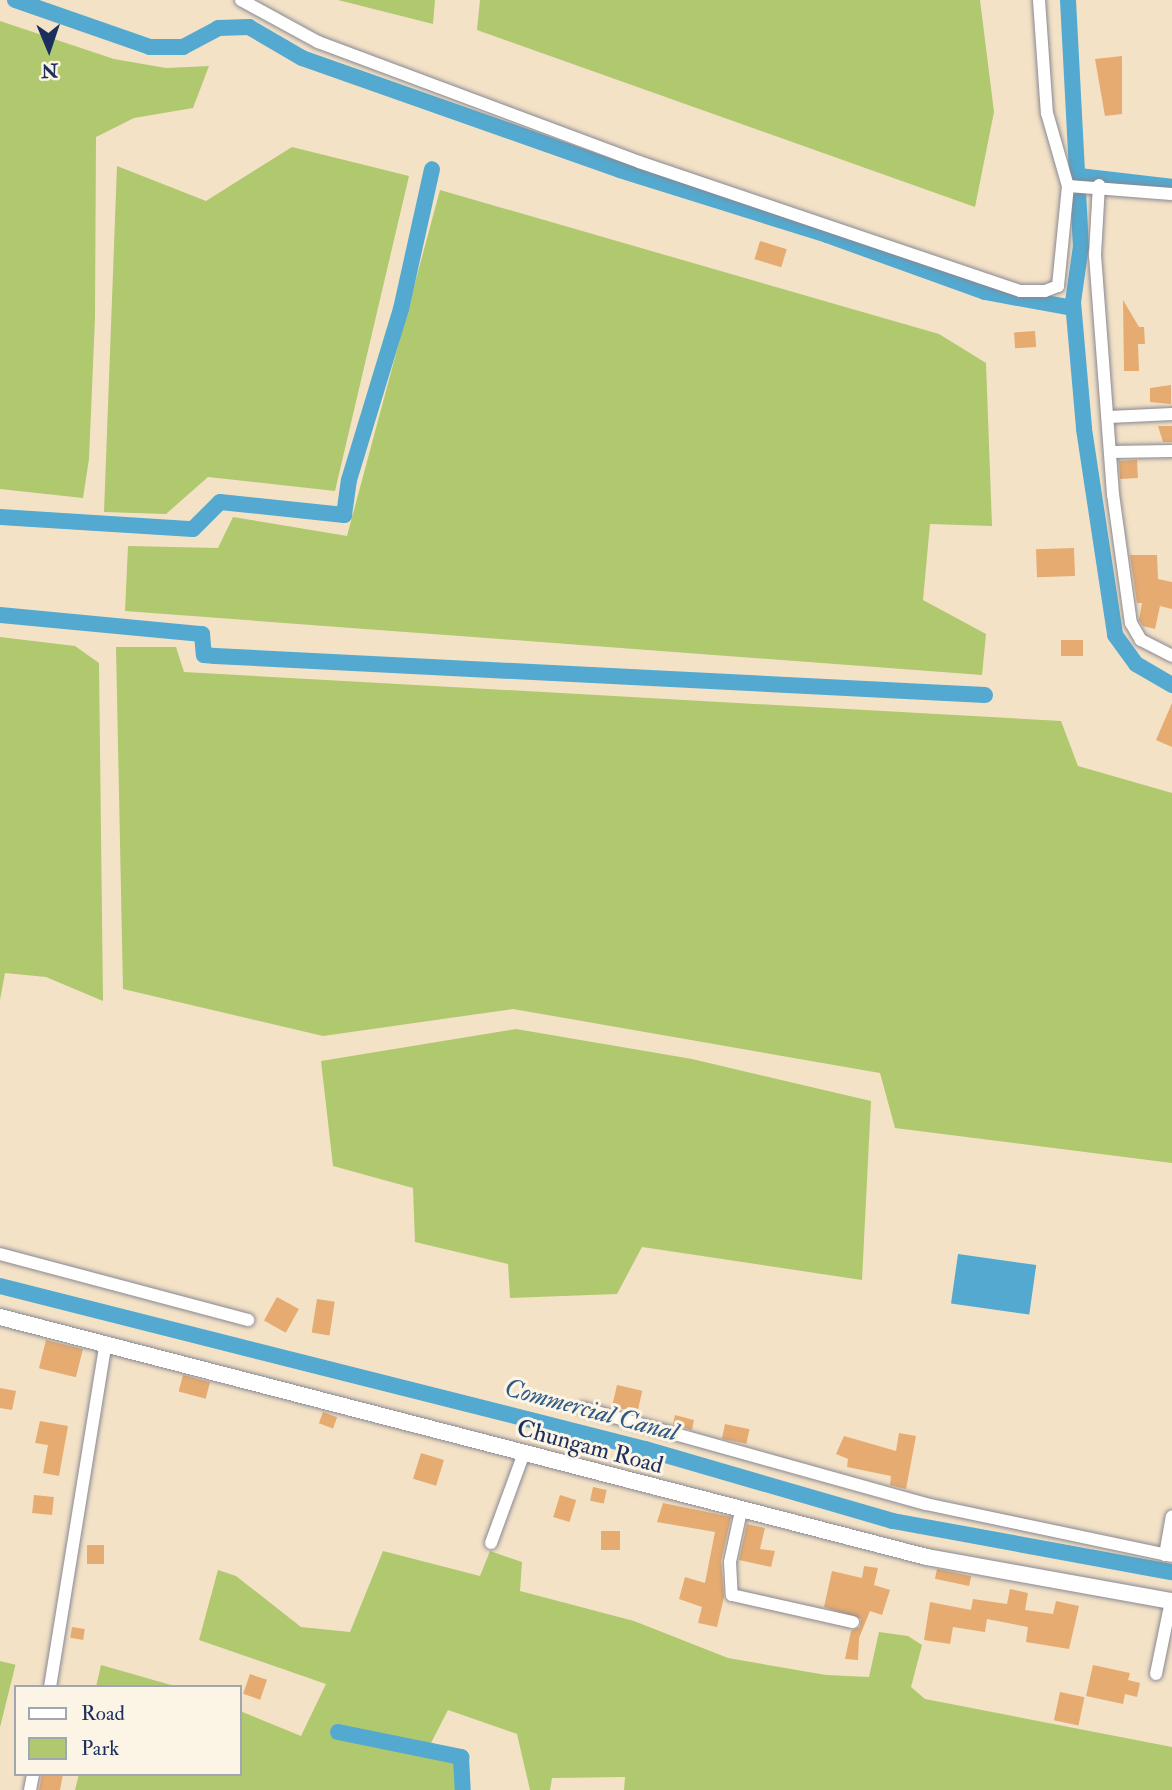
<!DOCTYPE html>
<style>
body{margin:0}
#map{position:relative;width:1172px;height:1790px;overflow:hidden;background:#f4e2c7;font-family:"IM FELL Double Pica",serif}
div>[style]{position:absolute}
.green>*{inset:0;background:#b0c86e;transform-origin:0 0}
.water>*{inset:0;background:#53a9cf;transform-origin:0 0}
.canal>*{height:16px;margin:-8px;padding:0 8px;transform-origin:8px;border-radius:8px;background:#53a9cf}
.building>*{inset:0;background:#e5ab71;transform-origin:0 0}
.roads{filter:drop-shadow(0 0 2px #888892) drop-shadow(0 0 2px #888892)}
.street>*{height:12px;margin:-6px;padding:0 6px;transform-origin:6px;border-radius:6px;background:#fff}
.secondary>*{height:16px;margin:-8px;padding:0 8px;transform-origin:8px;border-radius:8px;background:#fff}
span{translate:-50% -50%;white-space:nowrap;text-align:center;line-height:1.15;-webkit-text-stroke:6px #fcf5e5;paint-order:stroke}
.street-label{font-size:24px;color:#1b2f5e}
.water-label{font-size:26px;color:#2f5a86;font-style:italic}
.legend{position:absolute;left:14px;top:1685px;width:228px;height:91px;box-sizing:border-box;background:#fcf5e5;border:2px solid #a2a6af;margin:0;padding:9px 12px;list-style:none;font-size:21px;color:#1b2f5e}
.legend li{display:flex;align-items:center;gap:14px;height:35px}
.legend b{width:35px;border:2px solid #a2a6af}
.north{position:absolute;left:14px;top:14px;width:70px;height:70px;-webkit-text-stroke:5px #fcf5e5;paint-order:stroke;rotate:178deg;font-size:19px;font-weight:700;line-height:28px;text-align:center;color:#1b2f5e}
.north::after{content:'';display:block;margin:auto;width:24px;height:32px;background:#1b2f5e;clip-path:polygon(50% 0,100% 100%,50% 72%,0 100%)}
</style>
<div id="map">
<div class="green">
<div style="clip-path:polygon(338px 0,435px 0,433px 24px)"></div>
<div style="clip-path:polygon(480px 0,980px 0,994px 112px,975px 207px,477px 30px)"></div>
<div style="clip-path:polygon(0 21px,114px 59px,166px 68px,209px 66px,193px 108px,134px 118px,96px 137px,95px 318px,89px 459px,83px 498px,0 489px)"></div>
<div style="clip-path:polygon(292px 147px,409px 176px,335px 491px,208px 477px,166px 514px,104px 512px,117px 166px,206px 201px)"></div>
<div style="clip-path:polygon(440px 190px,939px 334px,986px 363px,992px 526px,930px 524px,923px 600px,986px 634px,982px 675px,125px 611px,128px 546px,218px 548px,233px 517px,347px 536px)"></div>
<div style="clip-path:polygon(0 637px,75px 646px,99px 663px,103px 1001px,46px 977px,5px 973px,0 1000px)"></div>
<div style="clip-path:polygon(116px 647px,176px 647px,184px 672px,1061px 721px,1078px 766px,1172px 793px,1172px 1163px,895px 1128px,880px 1073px,513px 1009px,323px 1036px,123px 989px)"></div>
<div style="clip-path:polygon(516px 1029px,692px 1059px,871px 1101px,862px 1280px,642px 1247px,617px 1294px,510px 1298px,508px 1264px,415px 1242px,413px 1188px,333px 1166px,321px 1061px)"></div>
<div style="clip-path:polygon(383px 1551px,480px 1576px,490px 1551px,522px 1562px,520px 1591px,634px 1621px,728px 1658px,826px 1675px,869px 1677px,879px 1632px,908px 1636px,922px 1645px,911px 1687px,925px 1699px,1172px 1747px,1172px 1790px,624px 1790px,625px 1777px,552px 1778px,550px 1790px,530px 1790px,517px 1734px,448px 1710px,431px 1743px,463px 1752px,459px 1790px,75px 1790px,79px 1774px,240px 1774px,240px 1711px,301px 1736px,326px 1684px,199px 1640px,218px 1570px,236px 1576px,301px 1627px,350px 1632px)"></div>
<div style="left:0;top:1661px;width:16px;height:129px;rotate:14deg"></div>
<div style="clip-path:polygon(101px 1665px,178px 1687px,96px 1687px)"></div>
</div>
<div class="water">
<div style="left:958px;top:1254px;width:79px;height:50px;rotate:8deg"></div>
</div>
<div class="canal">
<div style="left:15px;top:0;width:143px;rotate:19.2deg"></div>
<div style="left:150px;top:47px;width:33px"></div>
<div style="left:183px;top:47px;width:40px;rotate:-28deg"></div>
<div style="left:218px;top:28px;width:31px;rotate:-2deg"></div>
<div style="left:249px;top:27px;width:61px;rotate:30.3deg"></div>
<div style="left:302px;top:58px;width:337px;rotate:19.4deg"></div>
<div style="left:620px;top:170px;width:217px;rotate:17.4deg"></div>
<div style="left:827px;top:235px;width:168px;rotate:19.8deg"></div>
<div style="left:985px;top:292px;width:89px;rotate:10.3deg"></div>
<div style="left:1068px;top:0;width:246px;rotate:87deg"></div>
<div style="left:1081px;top:246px;width:57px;rotate:98.1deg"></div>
<div style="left:1073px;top:302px;width:127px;rotate:85deg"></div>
<div style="left:1084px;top:429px;width:208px;rotate:81.4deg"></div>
<div style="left:1115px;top:635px;width:36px;rotate:54deg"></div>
<div style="left:1136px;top:664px;width:42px;rotate:30.3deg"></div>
<div style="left:1079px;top:176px;width:94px;rotate:6.7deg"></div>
<div style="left:0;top:517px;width:193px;rotate:3.6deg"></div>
<div style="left:193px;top:529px;width:38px;rotate:-45deg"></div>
<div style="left:220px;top:502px;width:125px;rotate:6deg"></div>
<div style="left:344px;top:515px;width:35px;rotate:-82deg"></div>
<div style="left:349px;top:480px;width:179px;rotate:-73.1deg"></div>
<div style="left:401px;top:309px;width:143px;rotate:-77.5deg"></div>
<div style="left:0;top:615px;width:203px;rotate:5.4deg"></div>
<div style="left:202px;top:634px;width:21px;rotate:85deg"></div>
<div style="left:204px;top:655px;width:11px;rotate:5deg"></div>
<div style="left:215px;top:656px;width:771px;rotate:2.9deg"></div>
<div style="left:0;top:1286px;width:665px;rotate:14.18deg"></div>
<div style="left:645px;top:1449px;width:258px;rotate:16.2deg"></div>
<div style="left:893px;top:1521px;width:284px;rotate:10.4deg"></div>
<div style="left:338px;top:1732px;width:126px;rotate:11.5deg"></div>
<div style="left:461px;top:1757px;width:33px;rotate:87deg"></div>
</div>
<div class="building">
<div style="clip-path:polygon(1122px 56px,1122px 114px,1105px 116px,1095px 59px)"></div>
<div style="left:760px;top:241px;width:28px;height:19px;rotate:17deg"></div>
<div style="clip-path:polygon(1123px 300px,1139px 327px,1144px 327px,1145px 344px,1138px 344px,1139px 371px,1124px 371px)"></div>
<div style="left:1035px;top:331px;width:16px;height:21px;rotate:86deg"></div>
<div style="clip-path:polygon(1171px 385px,1171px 404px,1150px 402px,1150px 388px)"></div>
<div style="clip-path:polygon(1158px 426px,1172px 426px,1172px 442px,1163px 442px)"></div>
<div style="left:1137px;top:460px;width:18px;height:18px;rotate:87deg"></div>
<div style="left:1074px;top:548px;width:28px;height:38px;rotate:88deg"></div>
<div style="clip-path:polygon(1130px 555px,1157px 555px,1158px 579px,1172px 582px,1172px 609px,1160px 606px,1155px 629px,1143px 626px,1139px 620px,1142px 603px,1137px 603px)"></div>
<div style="left:1061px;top:640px;width:22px;height:16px"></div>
<div style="clip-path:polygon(1172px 703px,1172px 747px,1156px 740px)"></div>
<div style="left:277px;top:1297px;width:25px;height:27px;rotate:29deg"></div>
<div style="left:317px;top:1299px;width:18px;height:34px;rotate:9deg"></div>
<div style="left:46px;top:1340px;width:38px;height:29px;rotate:14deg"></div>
<div style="left:183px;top:1375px;width:28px;height:17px;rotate:15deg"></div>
<div style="left:617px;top:1385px;width:26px;height:22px;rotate:13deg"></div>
<div style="clip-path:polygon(0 1388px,16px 1391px,12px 1410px,0 1408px)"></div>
<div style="left:323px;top:1412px;width:15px;height:12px;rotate:20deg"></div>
<div style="clip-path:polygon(675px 1415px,694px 1420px,692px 1430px,673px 1424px)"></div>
<div style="clip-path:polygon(40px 1421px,68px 1426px,59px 1476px,43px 1473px,48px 1445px,35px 1443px)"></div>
<div style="left:725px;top:1424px;width:25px;height:15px;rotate:12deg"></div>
<div style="clip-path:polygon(899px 1433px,916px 1436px,906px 1489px,890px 1485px,891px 1476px,847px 1467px,848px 1459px,836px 1454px,844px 1436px,896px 1451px)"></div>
<div style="left:421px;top:1453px;width:24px;height:27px;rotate:17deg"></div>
<div style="left:593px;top:1487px;width:14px;height:14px;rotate:12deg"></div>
<div style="left:34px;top:1495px;width:20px;height:18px;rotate:6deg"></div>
<div style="left:560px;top:1495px;width:17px;height:23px;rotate:17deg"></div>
<div style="clip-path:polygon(663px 1503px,731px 1517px,721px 1561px,724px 1597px,717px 1627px,698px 1623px,702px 1607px,679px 1599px,685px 1577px,705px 1583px,715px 1532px,657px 1522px)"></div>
<div style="clip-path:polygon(747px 1524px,765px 1528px,760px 1549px,775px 1551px,771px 1567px,739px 1560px)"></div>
<div style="left:601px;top:1531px;width:19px;height:19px"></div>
<div style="left:87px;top:1545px;width:17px;height:19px"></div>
<div style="clip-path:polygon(864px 1566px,878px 1568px,874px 1585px,890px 1590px,882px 1615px,870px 1611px,859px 1638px,858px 1660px,845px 1659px,851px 1631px,860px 1627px,861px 1619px,824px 1607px,832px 1571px,862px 1578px)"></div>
<div style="left:937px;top:1569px;width:35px;height:10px;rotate:12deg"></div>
<div style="clip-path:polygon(1010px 1589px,1028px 1593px,1025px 1610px,1053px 1614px,1056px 1601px,1079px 1606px,1069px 1649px,1026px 1642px,1028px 1627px,987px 1619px,985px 1632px,953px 1627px,950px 1644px,924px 1640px,930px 1602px,971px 1610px,973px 1599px,1007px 1604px)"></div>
<div style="left:72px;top:1627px;width:13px;height:11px;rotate:9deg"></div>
<div style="clip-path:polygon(1093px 1665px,1130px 1673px,1128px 1680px,1140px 1683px,1137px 1697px,1125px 1694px,1123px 1704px,1086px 1696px)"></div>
<div style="left:250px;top:1674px;width:18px;height:21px;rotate:19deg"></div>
<div style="left:1060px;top:1692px;width:25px;height:29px;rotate:12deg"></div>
<div style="clip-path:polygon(42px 1774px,63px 1774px,60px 1790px,39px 1790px)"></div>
</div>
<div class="roads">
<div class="street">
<div style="left:241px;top:0;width:88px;rotate:28.6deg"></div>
<div style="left:318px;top:42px;width:343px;rotate:20.5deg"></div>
<div style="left:639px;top:162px;width:402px;rotate:18.7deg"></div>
<div style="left:1020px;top:291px;width:25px"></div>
<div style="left:1045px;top:291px;width:14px;rotate:-21deg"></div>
<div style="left:1058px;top:286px;width:100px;rotate:-84.3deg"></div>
<div style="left:1068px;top:186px;width:104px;rotate:4.4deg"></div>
<div style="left:1039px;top:0;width:113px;rotate:86deg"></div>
<div style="left:1047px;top:113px;width:76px;rotate:74deg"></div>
<div style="left:1099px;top:185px;width:70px;rotate:93.3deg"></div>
<div style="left:1095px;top:255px;width:240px;rotate:85.7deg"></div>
<div style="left:1113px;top:494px;width:130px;rotate:82.1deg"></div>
<div style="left:1131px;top:623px;width:20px;rotate:60deg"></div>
<div style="left:1141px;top:640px;width:35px;rotate:27deg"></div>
<div style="left:1109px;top:417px;width:63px;rotate:-2.7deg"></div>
<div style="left:1111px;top:452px;width:61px;rotate:-0.9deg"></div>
<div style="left:0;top:1254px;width:257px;rotate:14.9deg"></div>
<div style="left:582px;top:1408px;width:357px;rotate:15.6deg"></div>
<div style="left:926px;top:1504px;width:251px;rotate:11.9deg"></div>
<div style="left:741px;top:1511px;width:52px;rotate:102.2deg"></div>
<div style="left:730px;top:1562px;width:33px;rotate:87deg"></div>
<div style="left:732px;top:1595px;width:124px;rotate:12.6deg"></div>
<div style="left:491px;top:1543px;width:96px;rotate:-69.9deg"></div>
<div style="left:1165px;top:1555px;width:39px;rotate:-80deg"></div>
<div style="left:1156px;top:1674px;width:75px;rotate:-78.4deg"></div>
<div style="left:50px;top:1687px;width:349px;rotate:-80.8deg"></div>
<div style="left:30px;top:1790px;width:16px;rotate:-79deg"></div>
</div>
<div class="secondary">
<div style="left:0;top:1317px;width:958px;rotate:14.52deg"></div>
<div style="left:927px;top:1557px;width:249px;rotate:10.2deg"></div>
</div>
</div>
<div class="street-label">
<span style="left:590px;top:1447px;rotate:15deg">Chungam Road</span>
</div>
<div class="water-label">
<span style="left:591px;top:1411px;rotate:15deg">Commercial Canal</span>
</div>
<ul class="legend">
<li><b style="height:9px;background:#fff"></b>Road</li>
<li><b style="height:19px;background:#b0c86e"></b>Park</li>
</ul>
<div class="north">N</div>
</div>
